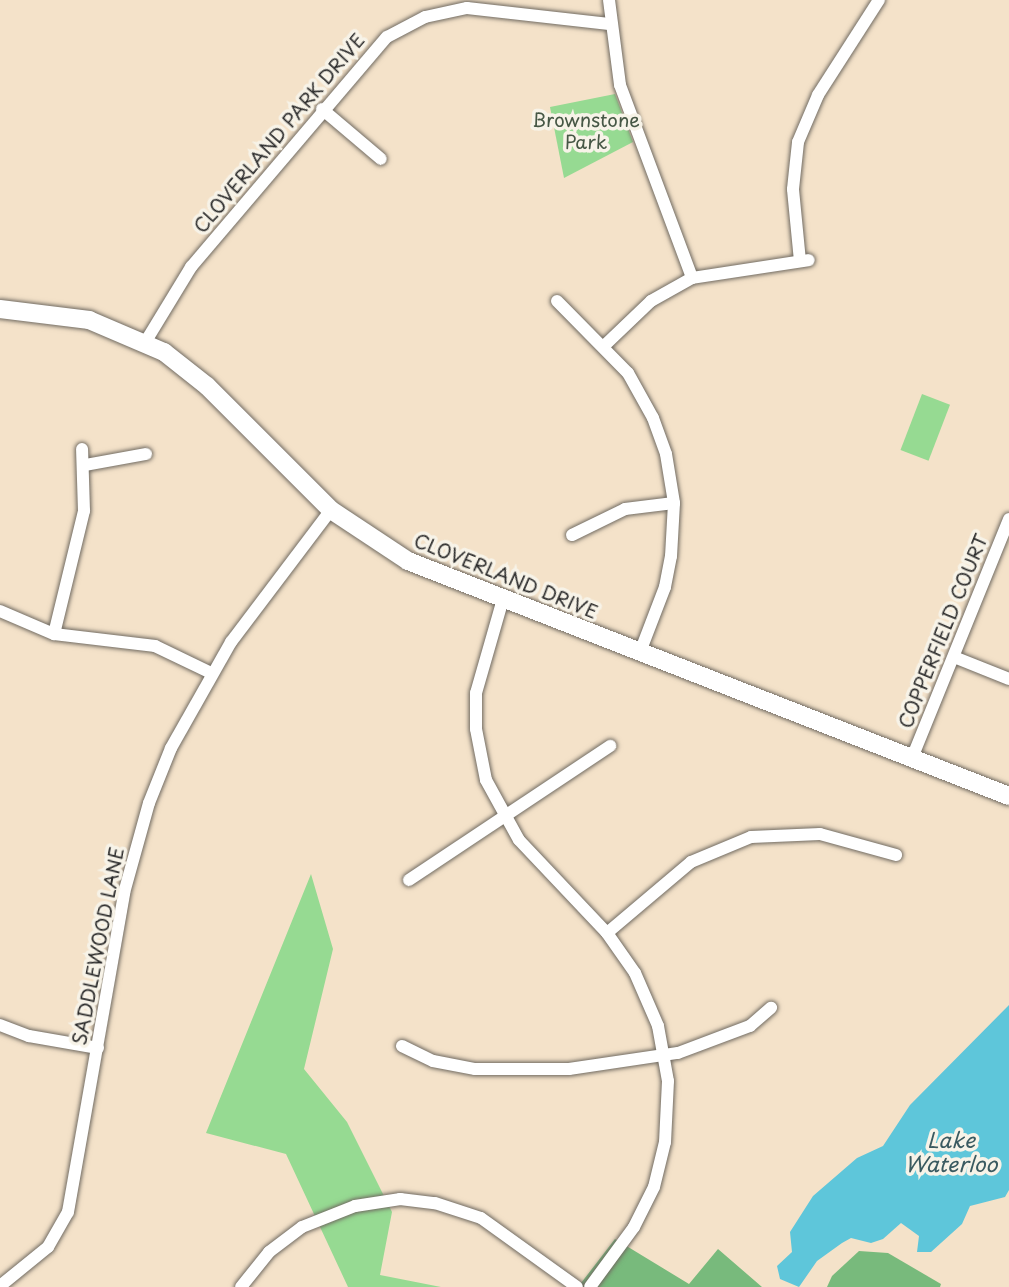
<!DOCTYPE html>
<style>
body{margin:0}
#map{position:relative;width:1009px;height:1287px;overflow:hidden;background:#f4e2c9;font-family:"Playpen Sans",sans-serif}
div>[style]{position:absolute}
.green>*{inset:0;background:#96da92;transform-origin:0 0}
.forest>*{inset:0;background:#78ba7c}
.water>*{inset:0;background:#5ec6da}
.roads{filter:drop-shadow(0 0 2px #716b62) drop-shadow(0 0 2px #716b62)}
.street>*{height:12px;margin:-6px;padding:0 6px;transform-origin:6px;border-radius:6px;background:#fff}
.secondary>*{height:18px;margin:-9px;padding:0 9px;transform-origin:9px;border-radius:9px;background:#fff}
span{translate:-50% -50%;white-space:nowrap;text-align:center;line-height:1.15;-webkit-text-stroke:7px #f7f3e8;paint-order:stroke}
.park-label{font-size:19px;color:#465745}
.street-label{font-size:19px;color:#2b2b2b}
.water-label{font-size:21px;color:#3a5a60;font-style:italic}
</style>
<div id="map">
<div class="green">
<div style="clip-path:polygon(615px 94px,633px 142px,564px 178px,550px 107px)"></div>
<div style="left:922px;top:394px;width:30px;height:60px;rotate:21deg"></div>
<div style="clip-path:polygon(311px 874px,333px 949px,304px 1069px,347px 1122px,392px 1212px,380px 1275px,441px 1287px,348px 1287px,286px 1154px,206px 1133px)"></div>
</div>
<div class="forest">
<div style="clip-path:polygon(615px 1239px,689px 1284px,718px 1249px,762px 1287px,578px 1287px)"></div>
<div style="clip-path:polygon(859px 1251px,888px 1253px,941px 1284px,940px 1287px,827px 1287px,832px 1276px)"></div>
</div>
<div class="water">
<div style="clip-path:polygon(1009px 1005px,1009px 1190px,1005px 1197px,970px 1206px,962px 1224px,931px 1252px,917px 1252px,919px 1236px,901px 1223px,883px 1239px,871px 1243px,851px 1238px,842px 1243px,817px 1261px,799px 1287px,780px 1279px,777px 1266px,792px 1252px,790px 1232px,813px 1196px,857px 1158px,883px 1146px,910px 1105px)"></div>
</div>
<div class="roads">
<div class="street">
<div style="left:609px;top:0;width:86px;rotate:82.6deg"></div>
<div style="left:620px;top:85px;width:206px;rotate:69.5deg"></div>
<div style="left:322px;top:109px;width:77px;rotate:40.3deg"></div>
<div style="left:800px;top:261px;width:72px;rotate:-95.6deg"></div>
<div style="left:793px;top:189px;width:47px;rotate:-83.9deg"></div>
<div style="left:798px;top:142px;width:51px;rotate:-66.9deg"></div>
<div style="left:818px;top:95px;width:113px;rotate:-57.3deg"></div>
<div style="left:557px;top:301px;width:101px;rotate:45.4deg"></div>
<div style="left:628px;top:373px;width:51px;rotate:60.9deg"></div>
<div style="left:653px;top:418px;width:38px;rotate:70deg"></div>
<div style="left:666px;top:454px;width:50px;rotate:80.7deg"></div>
<div style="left:674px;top:503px;width:53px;rotate:93.2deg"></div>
<div style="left:671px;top:556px;width:32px;rotate:101deg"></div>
<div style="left:665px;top:587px;width:70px;rotate:111deg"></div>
<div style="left:146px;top:341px;width:87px;rotate:-58.7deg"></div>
<div style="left:191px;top:267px;width:302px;rotate:-49.6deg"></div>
<div style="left:387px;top:37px;width:43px;rotate:-27.8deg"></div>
<div style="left:425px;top:17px;width:43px;rotate:-12.1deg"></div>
<div style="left:467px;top:8px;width:143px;rotate:6.4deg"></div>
<div style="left:605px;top:345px;width:64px;rotate:-43.7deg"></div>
<div style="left:651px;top:301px;width:47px;rotate:-29.3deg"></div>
<div style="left:692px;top:278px;width:118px;rotate:-8.7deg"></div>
<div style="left:85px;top:465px;width:62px;rotate:-10.2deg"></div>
<div style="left:572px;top:535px;width:59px;rotate:-26.1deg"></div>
<div style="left:625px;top:509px;width:49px;rotate:-7deg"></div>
<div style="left:503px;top:599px;width:98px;rotate:106deg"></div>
<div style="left:476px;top:693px;width:36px;rotate:90deg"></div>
<div style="left:476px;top:729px;width:52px;rotate:78.9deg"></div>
<div style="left:486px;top:780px;width:68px;rotate:61.2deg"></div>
<div style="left:519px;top:840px;width:128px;rotate:46.6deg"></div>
<div style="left:607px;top:933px;width:49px;rotate:55deg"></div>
<div style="left:635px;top:973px;width:58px;rotate:66.5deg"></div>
<div style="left:658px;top:1026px;width:56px;rotate:79.7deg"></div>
<div style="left:668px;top:1081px;width:61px;rotate:92.8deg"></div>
<div style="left:665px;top:1142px;width:46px;rotate:103.7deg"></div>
<div style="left:654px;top:1187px;width:45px;rotate:116.6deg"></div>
<div style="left:634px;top:1227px;width:74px;rotate:126.3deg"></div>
<div style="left:0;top:611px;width:59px;rotate:23.1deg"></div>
<div style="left:54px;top:634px;width:102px;rotate:6.8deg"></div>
<div style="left:155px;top:646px;width:62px;rotate:25.7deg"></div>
<div style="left:54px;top:634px;width:127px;rotate:-76.3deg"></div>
<div style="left:84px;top:511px;width:62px;rotate:-91.8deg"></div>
<div style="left:954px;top:657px;width:59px;rotate:21.8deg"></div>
<div style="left:912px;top:758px;width:258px;rotate:-67.9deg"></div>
<div style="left:409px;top:880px;width:242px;rotate:-33.7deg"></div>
<div style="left:607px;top:933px;width:110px;rotate:-40.2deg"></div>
<div style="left:691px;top:862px;width:65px;rotate:-22.6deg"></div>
<div style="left:751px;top:837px;width:69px;rotate:-2.5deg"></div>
<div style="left:820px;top:834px;width:79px;rotate:15.4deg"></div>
<div style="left:0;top:1025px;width:31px;rotate:21deg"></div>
<div style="left:29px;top:1036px;width:70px;rotate:9.9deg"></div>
<div style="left:402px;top:1046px;width:34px;rotate:26deg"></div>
<div style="left:433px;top:1061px;width:43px;rotate:10.8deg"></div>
<div style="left:475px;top:1069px;width:94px"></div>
<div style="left:569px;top:1069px;width:110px;rotate:-8.4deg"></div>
<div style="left:678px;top:1053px;width:77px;rotate:-20.6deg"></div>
<div style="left:750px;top:1026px;width:28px;rotate:-41deg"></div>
<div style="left:0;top:1286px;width:62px;rotate:-39.1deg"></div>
<div style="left:48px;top:1247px;width:40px;rotate:-60.3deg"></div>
<div style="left:68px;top:1212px;width:324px;rotate:-80deg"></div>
<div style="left:124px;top:893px;width:93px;rotate:-74.5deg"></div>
<div style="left:149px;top:803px;width:59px;rotate:-68.2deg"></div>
<div style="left:171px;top:748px;width:122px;rotate:-60.5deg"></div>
<div style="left:231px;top:642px;width:166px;rotate:-52.9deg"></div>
<div style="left:241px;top:1287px;width:45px;rotate:-51.3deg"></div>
<div style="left:269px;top:1252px;width:41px;rotate:-37.1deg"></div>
<div style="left:302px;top:1227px;width:57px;rotate:-21.6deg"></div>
<div style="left:355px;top:1206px;width:46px;rotate:-8.8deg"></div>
<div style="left:400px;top:1199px;width:35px;rotate:7deg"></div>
<div style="left:435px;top:1203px;width:48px;rotate:18.1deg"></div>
<div style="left:481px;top:1218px;width:118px;rotate:35.7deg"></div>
</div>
<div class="secondary">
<div style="left:0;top:309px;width:90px;rotate:7deg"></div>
<div style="left:89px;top:320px;width:82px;rotate:23.1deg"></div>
<div style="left:164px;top:352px;width:55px;rotate:38.3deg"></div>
<div style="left:207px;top:386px;width:175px;rotate:45deg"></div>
<div style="left:331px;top:510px;width:92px;rotate:33.5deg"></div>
<div style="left:408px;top:561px;width:645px;rotate:21.36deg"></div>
</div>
</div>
<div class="park-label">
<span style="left:586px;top:131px">Brownstone<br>Park</span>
</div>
<div class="street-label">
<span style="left:279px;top:133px;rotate:-50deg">CLOVERLAND PARK DRIVE</span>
<span style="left:506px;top:576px;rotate:22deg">CLOVERLAND DRIVE</span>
<span style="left:943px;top:631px;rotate:-68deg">COPPERFIELD COURT</span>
<span style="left:98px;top:946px;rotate:-79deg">SADDLEWOOD LANE</span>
</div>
<div class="water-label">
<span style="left:951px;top:1151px">Lake<br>Waterloo</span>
</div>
</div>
